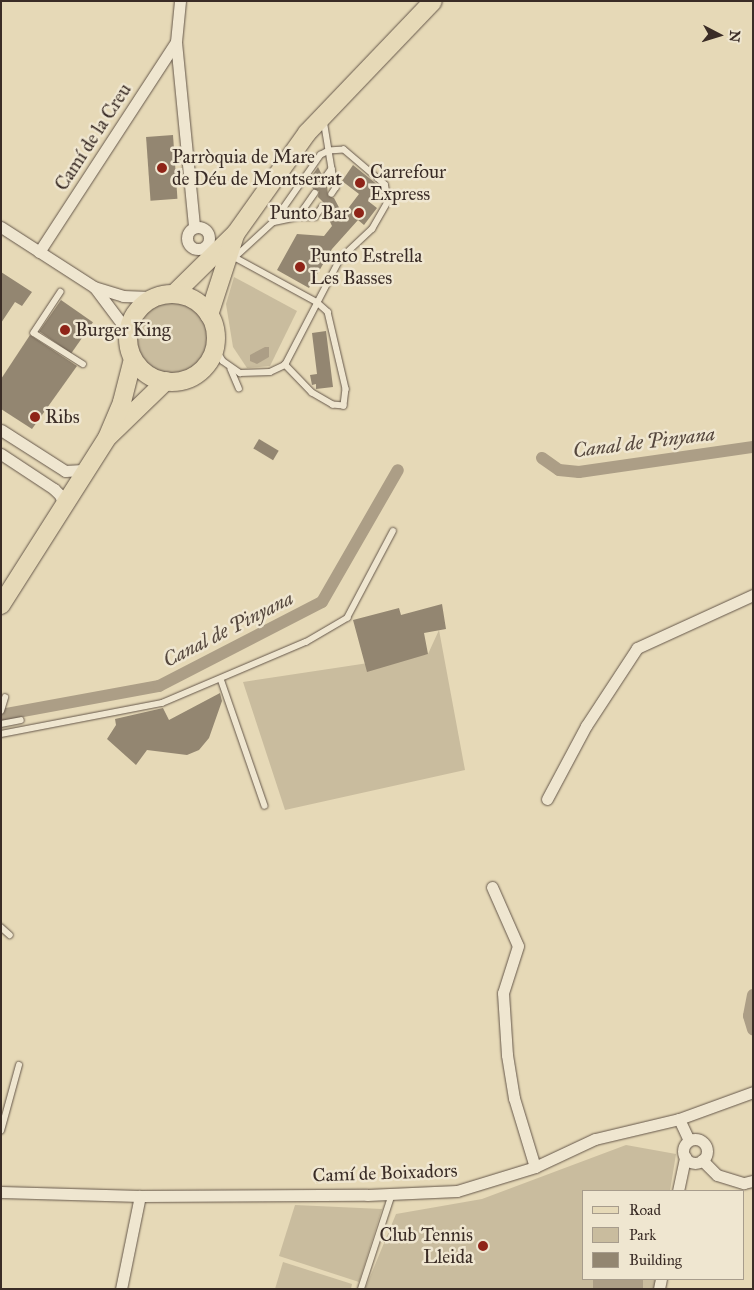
<!DOCTYPE html>
<meta charset="utf-8">
<style>
body{margin:0}
#map{position:relative;width:754px;height:1290px;overflow:hidden;background:#e6d9b7;font-family:"IM FELL Great Primer",serif}
div>[style]{position:absolute}
.green>*{inset:0;background:#c9bc9e}
.round{border-radius:50%}
.water>*{inset:0;background:#ac9e86;transform-origin:0 0}
.canal>*{height:12px;margin:-6px;padding:0 6px;transform-origin:6px;border-radius:6px;background:#ac9e86}
.building>*{inset:0;background:#938671;transform-origin:0 0}
.roads{filter:drop-shadow(0 0 1px #65574a) drop-shadow(0 0 1px #65574a)}
.service>*{height:5.5px;margin:-2.75px;padding:0 2.75px;transform-origin:2.75px;border-radius:2.75px;background:#efe6d0}
.minor>*{height:11px;margin:-5.5px;padding:0 5.5px;transform-origin:5.5px;border-radius:5.5px;background:#efe6d0}
.minor>.ring{margin:-5.5px;padding:0;box-sizing:content-box;background:none;border:11px solid #efe6d0;border-radius:50%}
.primary>*{height:18px;margin:-9px;padding:0 9px;transform-origin:9px;border-radius:9px;background:#e6d9b7}
.primary>.ring{margin:-9px;padding:0;box-sizing:content-box;background:none;border:18px solid #e6d9b7;border-radius:50%}
.dots>*{width:14px;height:14px;translate:-50% -50%;box-sizing:border-box;border:2px solid #efe6d0;border-radius:50%}
span{translate:-50% -50%;white-space:nowrap;text-align:center;line-height:1.15;-webkit-text-stroke:5px #efe6d0;paint-order:stroke}
.street-label{font-size:19px;color:#3a2c26}
.poi-label{font-size:19px;color:#3a2c26}
.left{translate:0 -50%;text-align:left}
.right{translate:-100% -50%;text-align:right}
.water-label{font-size:20px;color:#56483e;font-style:italic}
.frame{position:absolute;inset:0;border:2px solid #3a2c26;pointer-events:none}
.legend{position:absolute;left:582px;top:1190px;width:162px;height:90px;box-sizing:border-box;background:#efe6d0;border:1px solid #a79c8c;margin:0;padding:6px 9px;list-style:none;font-size:15px;color:#3a2c26}
.legend li{display:flex;align-items:center;gap:10px;height:25px}
.legend b{width:25px;border:1px solid #a79c8c}
.north{position:absolute;left:694px;top:10px;width:50px;height:50px;-webkit-text-stroke:4px #efe6d0;paint-order:stroke;rotate:95deg;font-size:14px;font-weight:700;line-height:20px;text-align:center;color:#3a2c26}
.north::after{content:'';display:block;margin:auto;width:18px;height:22px;background:#3a2c26;clip-path:polygon(50% 0,100% 100%,50% 72%,0 100%)}
</style>
<div id="map">
<div class="green">
<div style="clip-path:polygon(234px 277px,297px 311px,270px 366px,247px 368px,233px 347px,226px 304px)"></div>
<div class="round" style="left:134px;top:301px;width:74px;height:74px"></div>
<div style="clip-path:polygon(439px 630px,465px 770px,285px 810px,243px 682px,428px 654px)"></div>
<div style="clip-path:polygon(626px 1145px,676px 1154px,670px 1191px,583px 1191px,583px 1279px,656px 1279px,654px 1289px,365px 1289px,396px 1214px,482px 1199px)"></div>
<div style="clip-path:polygon(295px 1205px,382px 1209px,359px 1282px,279px 1256px)"></div>
<div style="clip-path:polygon(283px 1262px,352px 1284px,351px 1289px,275px 1289px)"></div>
</div>
<div class="water">
<div style="clip-path:polygon(265px 347px,269px 347px,269px 357px,257px 364px,250px 361px,250px 355px)"></div>
<div style="left:593px;top:1279px;width:50px;height:10px"></div>
</div>
<div class="canal">
<div style="left:542px;top:458px;width:21px;rotate:35deg"></div>
<div style="left:559px;top:470px;width:20px;rotate:6deg"></div>
<div style="left:579px;top:472px;width:176px;rotate:-8.2deg"></div>
<div style="left:1px;top:715px;width:161px;rotate:-10.4deg"></div>
<div style="left:159px;top:686px;width:183px;rotate:-27.3deg"></div>
<div style="left:322px;top:602px;width:152px;rotate:-60.1deg"></div>
<div style="left:753px;top:995px;width:21px;rotate:101deg"></div>
<div style="left:749px;top:1016px;width:14px;rotate:73deg"></div>
</div>
<div class="building">
<div style="left:173px;top:135px;width:64px;height:27px;rotate:86deg"></div>
<div style="clip-path:polygon(353px 165px,379px 186px,368px 201px,377px 208px,364px 225px,358px 220px,332px 249px,309px 288px,277px 270px,297px 234px,324px 236px,332px 226px,325px 211px,326px 205px,318px 197px,319px 191px,313px 189px,309px 180px,318px 167px,322px 175px,320px 182px,327px 184px,328px 196px,334px 198px,343px 215px,359px 194px,342px 181px)"></div>
<div style="clip-path:polygon(1px 272px,32px 292px,22px 306px,15px 302px,1px 323px)"></div>
<div style="left:61px;top:300px;width:39px;height:38px;rotate:35deg"></div>
<div style="clip-path:polygon(326px 331px,333px 387px,316px 389px,316px 384px,312px 385px,310px 375px,317px 374px,312px 333px)"></div>
<div style="clip-path:polygon(30px 335px,77px 366px,32px 429px,1px 409px,1px 379px)"></div>
<div style="left:259px;top:439px;width:23px;height:11px;rotate:31deg"></div>
<div style="clip-path:polygon(442px 604px,446px 629px,424px 633px,428px 654px,367px 672px,353px 620px,399px 608px,401px 615px)"></div>
<div style="clip-path:polygon(220px 693px,222px 701px,209px 738px,199px 750px,187px 755px,147px 750px,136px 765px,107px 739px,116px 725px,115px 719px,163px 708px,169px 720px)"></div>
</div>
<div class="roads">
<div class="service">
<div style="left:324px;top:120px;width:50px;rotate:80.7deg"></div>
<div style="left:332px;top:169px;width:14px;rotate:126deg"></div>
<div style="left:332px;top:169px;width:19px;rotate:78deg"></div>
<div style="left:336px;top:188px;width:7px;rotate:124deg"></div>
<div style="left:298px;top:217px;width:17px"></div>
<div style="left:315px;top:217px;width:12px;rotate:-55deg"></div>
<div style="left:274px;top:222px;width:25px;rotate:-12deg"></div>
<div style="left:298px;top:217px;width:29px;rotate:-55deg"></div>
<div style="left:234px;top:257px;width:94px;rotate:28.5deg"></div>
<div style="left:317px;top:302px;width:15px;rotate:42deg"></div>
<div style="left:328px;top:312px;width:79px;rotate:76.8deg"></div>
<div style="left:346px;top:389px;width:17px;rotate:97deg"></div>
<div style="left:344px;top:406px;width:11px;rotate:-175deg"></div>
<div style="left:333px;top:405px;width:24px;rotate:-150deg"></div>
<div style="left:312px;top:393px;width:39px;rotate:-134deg"></div>
<div style="left:61px;top:292px;width:49px;rotate:123.4deg"></div>
<div style="left:34px;top:333px;width:58px;rotate:32.3deg"></div>
<div style="left:214px;top:346px;width:17px;rotate:59deg"></div>
<div style="left:223px;top:361px;width:21px;rotate:35deg"></div>
<div style="left:240px;top:373px;width:30px;rotate:-2deg"></div>
<div style="left:270px;top:372px;width:17px;rotate:-25deg"></div>
<div style="left:285px;top:365px;width:119px;rotate:-62.6deg"></div>
<div style="left:340px;top:259px;width:44px;rotate:-43.2deg"></div>
<div style="left:372px;top:229px;width:32px;rotate:-60deg"></div>
<div style="left:388px;top:201px;width:16px;rotate:-101deg"></div>
<div style="left:385px;top:185px;width:54px;rotate:-139.5deg"></div>
<div style="left:344px;top:150px;width:15px;rotate:176deg"></div>
<div style="left:329px;top:151px;width:9px;rotate:153deg"></div>
<div style="left:321px;top:155px;width:82px;rotate:125deg"></div>
<div style="left:274px;top:222px;width:52px;rotate:137.4deg"></div>
<div style="left:231px;top:369px;width:21px;rotate:67deg"></div>
<div style="left:221px;top:679px;width:134px;rotate:70.9deg"></div>
<div style="left:1px;top:711px;width:14px;rotate:-73deg"></div>
<div style="left:1px;top:724px;width:20px;rotate:-11deg"></div>
<div style="left:1px;top:734px;width:164px;rotate:-10.9deg"></div>
<div style="left:162px;top:703px;width:156px;rotate:-23deg"></div>
<div style="left:306px;top:642px;width:48px;rotate:-30.3deg"></div>
<div style="left:347px;top:618px;width:98px;rotate:-62.1deg"></div>
<div style="left:1px;top:927px;width:12px;rotate:42deg"></div>
<div style="left:1px;top:1131px;width:68px;rotate:-74.7deg"></div>
<div style="left:361px;top:1289px;width:100px;rotate:-71.9deg"></div>
</div>
<div class="minor">
<div style="left:180px;top:1px;width:41px;rotate:95.6deg"></div>
<div style="left:176px;top:42px;width:186px;rotate:84.4deg"></div>
<div class="ring" style="left:187px;top:227px;width:11px;height:11px"></div>
<div style="left:1px;top:227px;width:111px;rotate:32.8deg"></div>
<div style="left:94px;top:287px;width:30px;rotate:17deg"></div>
<div style="left:123px;top:296px;width:33px;rotate:2deg"></div>
<div style="left:39px;top:252px;width:251px;rotate:-56.9deg"></div>
<div style="left:95px;top:288px;width:55px;rotate:53.1deg"></div>
<div style="left:1px;top:430px;width:76px;rotate:32.6deg"></div>
<div style="left:65px;top:471px;width:22px;rotate:-3deg"></div>
<div style="left:1px;top:454px;width:64px;rotate:33.4deg"></div>
<div style="left:54px;top:489px;width:8px;rotate:45deg"></div>
<div style="left:60px;top:495px;width:11px;rotate:68deg"></div>
<div style="left:547px;top:799px;width:83px;rotate:-61.9deg"></div>
<div style="left:586px;top:726px;width:93px;rotate:-56.8deg"></div>
<div style="left:637px;top:648px;width:128px;rotate:-24.6deg"></div>
<div style="left:492px;top:887px;width:64px;rotate:66.2deg"></div>
<div style="left:518px;top:946px;width:49px;rotate:107.7deg"></div>
<div style="left:503px;top:993px;width:62px;rotate:86.3deg"></div>
<div style="left:507px;top:1055px;width:44px;rotate:80.8deg"></div>
<div style="left:514px;top:1098px;width:72px;rotate:73.1deg"></div>
<div style="left:679px;top:1119px;width:23px;rotate:65deg"></div>
<div class="ring" style="left:683px;top:1139px;width:13px;height:13px"></div>
<div style="left:702px;top:1160px;width:21px;rotate:45deg"></div>
<div style="left:717px;top:1175px;width:28px;rotate:17deg"></div>
<div style="left:744px;top:1183px;width:9px;rotate:-13deg"></div>
<div style="left:678px;top:1191px;width:35px;rotate:-78deg"></div>
<div style="left:1px;top:1192px;width:139px;rotate:1.6deg"></div>
<div style="left:140px;top:1196px;width:227px;rotate:-0.3deg"></div>
<div style="left:367px;top:1195px;width:90px;rotate:-2.5deg"></div>
<div style="left:457px;top:1191px;width:82px;rotate:-17.1deg"></div>
<div style="left:535px;top:1167px;width:66px;rotate:-25deg"></div>
<div style="left:595px;top:1139px;width:86px;rotate:-13.4deg"></div>
<div style="left:679px;top:1119px;width:79px;rotate:-20deg"></div>
<div style="left:121px;top:1289px;width:95px;rotate:-78.5deg"></div>
<div style="left:659px;top:1289px;width:10px;rotate:-79deg"></div>
</div>
<div class="primary">
<div style="left:174px;top:294px;width:87px;rotate:-44.5deg"></div>
<div style="left:236px;top:233px;width:123px;rotate:-54.6deg"></div>
<div style="left:307px;top:133px;width:182px;rotate:-46.3deg"></div>
<div class="ring" style="left:128px;top:294px;width:70px;height:70px"></div>
<div style="left:209px;top:315px;width:84px;rotate:-72deg"></div>
<div style="left:109px;top:436px;width:79px;rotate:-44deg"></div>
<div style="left:1px;top:605px;width:198px;rotate:-57.6deg"></div>
<div style="left:107px;top:438px;width:39px;rotate:-67deg"></div>
<div style="left:122px;top:402px;width:44px;rotate:-75.7deg"></div>
</div>
</div>
<div class="dots">
<div style="left:162px;top:168px;background:#8f2418"></div>
<div style="left:360px;top:183px;background:#8f2418"></div>
<div style="left:359px;top:213px;background:#8f2418"></div>
<div style="left:300px;top:267px;background:#8f2418"></div>
<div style="left:65px;top:330px;background:#8f2418"></div>
<div style="left:35px;top:417px;background:#8f2418"></div>
<div style="left:483px;top:1246px;background:#8f2418"></div>
</div>
<div class="street-label">
<span style="left:93px;top:137px;rotate:-57deg">Camí de la Creu</span>
<span style="left:385px;top:1173px;rotate:-2deg">Camí de Boixadors</span>
</div>
<div class="poi-label">
<span class="left" style="left:172px;top:168px">Parròquia de Mare<br>de Déu de Montserrat</span>
<span class="left" style="left:370px;top:183px">Carrefour<br>Express</span>
<span class="right" style="left:349px;top:213px">Punto Bar</span>
<span class="left" style="left:310px;top:267px">Punto Estrella<br>Les Basses</span>
<span class="left" style="left:75px;top:330px">Burger King</span>
<span class="left" style="left:45px;top:417px">Ribs</span>
<span class="right" style="left:473px;top:1246px">Club Tennis<br>Lleida</span>
</div>
<div class="water-label">
<span style="left:644px;top:442px;rotate:-7deg">Canal de Pinyana</span>
<span style="left:228px;top:629px;rotate:-27deg">Canal de Pinyana</span>
</div>
<div class="frame"></div>
<ul class="legend">
<li><b style="height:6px;background:#e6d9b7"></b>Road</li>
<li><b style="height:14px;background:#c9bc9e"></b>Park</li>
<li><b style="height:14px;background:#938671"></b>Building</li>
</ul>
<div class="north">N</div>
</div>
